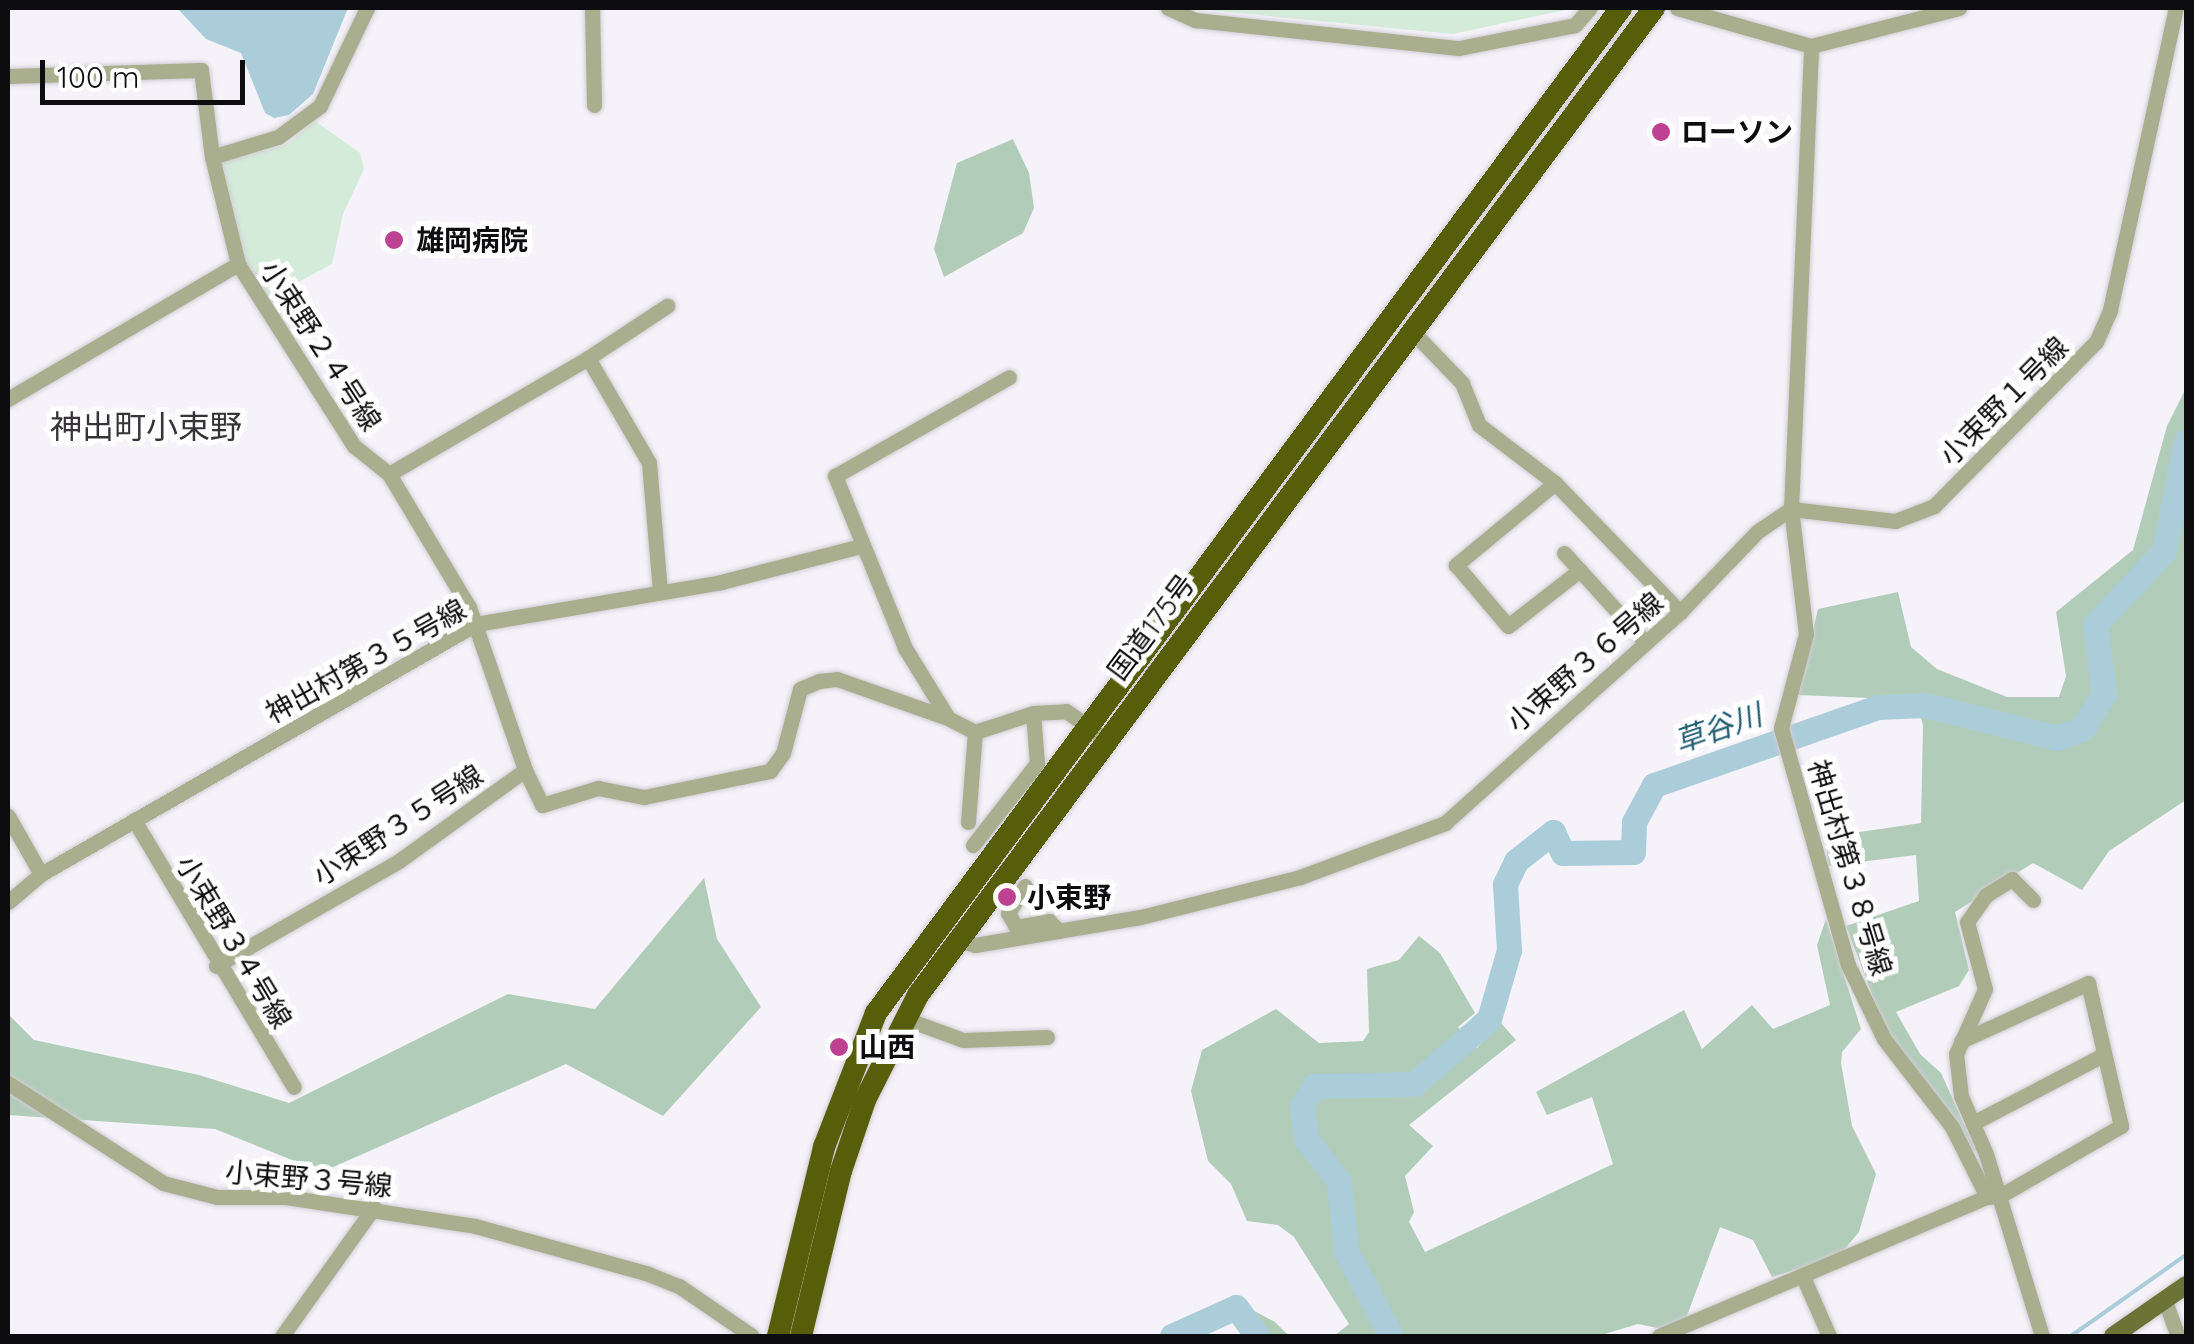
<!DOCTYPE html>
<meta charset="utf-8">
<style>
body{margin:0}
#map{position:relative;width:2194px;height:1344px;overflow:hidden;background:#f5f2f9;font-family:Quicksand,"Noto Sans JP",sans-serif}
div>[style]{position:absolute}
.green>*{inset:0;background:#d4ebda}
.forest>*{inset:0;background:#b1ccb9}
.water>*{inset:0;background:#abcdda}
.stream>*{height:4px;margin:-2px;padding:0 2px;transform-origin:2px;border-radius:2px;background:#abcdda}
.river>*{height:25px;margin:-12.5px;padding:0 12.5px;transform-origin:12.5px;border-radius:12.5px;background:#abcdda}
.roads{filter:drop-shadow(0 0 2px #d0cdd3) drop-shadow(0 0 2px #d0cdd3)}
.minor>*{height:15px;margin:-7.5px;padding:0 7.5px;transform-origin:7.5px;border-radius:7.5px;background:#a8ae8e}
.major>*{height:18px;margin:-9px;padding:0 9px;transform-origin:9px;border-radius:9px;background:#6b7436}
.highway>*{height:22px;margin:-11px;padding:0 11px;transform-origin:11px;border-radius:11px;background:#565e0a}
.dots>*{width:28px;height:28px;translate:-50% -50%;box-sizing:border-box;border:5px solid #fff;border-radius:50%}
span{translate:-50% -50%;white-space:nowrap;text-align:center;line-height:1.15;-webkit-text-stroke:10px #fff;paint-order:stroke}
.poi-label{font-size:28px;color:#0d0c0e;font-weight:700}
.left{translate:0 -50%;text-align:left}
.street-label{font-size:28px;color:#0d0c0e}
.water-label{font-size:30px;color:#205d72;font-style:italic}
.quarter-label{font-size:32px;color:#363439}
.frame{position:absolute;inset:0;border:10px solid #0d0c0e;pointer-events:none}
.scale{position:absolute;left:40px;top:60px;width:205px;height:45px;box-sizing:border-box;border:5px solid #0d0c0e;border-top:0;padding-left:12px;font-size:30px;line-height:35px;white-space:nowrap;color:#0d0c0e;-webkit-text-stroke:8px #fff;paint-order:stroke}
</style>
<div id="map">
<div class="green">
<div style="clip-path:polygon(1186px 8px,1574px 8px,1453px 34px)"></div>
<div style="clip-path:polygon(315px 121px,360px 153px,364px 169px,343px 214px,332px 264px,263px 301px,241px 262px,217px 163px,288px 144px)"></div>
</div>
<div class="forest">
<div style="clip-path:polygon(1013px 139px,1029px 173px,1034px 208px,1023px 233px,944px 277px,934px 249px,957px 163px)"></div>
<div style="clip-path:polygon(2186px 388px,2186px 800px,2109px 851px,2082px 890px,2033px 863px,1955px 912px,1969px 970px,1959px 986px,1896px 1012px,1920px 1054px,1941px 1073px,1976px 1150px,1970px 1153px,1884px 1026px,1846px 926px,1919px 901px,1916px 855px,1828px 866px,1826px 837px,1921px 823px,1923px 726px,1917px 700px,1798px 695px,1818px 609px,1898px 592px,1911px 647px,1937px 669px,2007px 697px,2059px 697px,2066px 676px,2056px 612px,2133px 550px,2167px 426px)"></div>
<div style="clip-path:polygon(704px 878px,717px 939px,761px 1007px,663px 1116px,566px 1064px,322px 1172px,215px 1129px,8px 1115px,8px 1014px,34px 1040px,199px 1075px,289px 1103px,508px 994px,595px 1009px)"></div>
<div style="clip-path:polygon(1826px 919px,1861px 1029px,1842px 1052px,1841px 1063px,1852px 1126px,1876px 1174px,1859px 1232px,1838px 1257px,1772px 1277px,1753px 1240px,1720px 1227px,1685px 1321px,1667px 1330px,1638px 1324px,1598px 1336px,1334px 1336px,1349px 1324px,1294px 1237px,1278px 1225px,1247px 1221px,1231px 1184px,1208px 1161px,1191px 1091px,1202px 1050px,1276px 1009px,1319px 1043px,1363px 1041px,1369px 1032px,1367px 969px,1399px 960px,1419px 936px,1440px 953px,1475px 1013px,1458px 1027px,1477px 1048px,1500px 1022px,1516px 1040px,1409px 1125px,1433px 1146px,1405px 1176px,1414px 1212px,1409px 1222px,1425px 1252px,1613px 1164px,1592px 1097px,1547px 1115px,1536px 1092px,1684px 1010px,1702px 1049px,1752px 1005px,1773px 1029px,1830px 1005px,1817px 945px)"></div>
<div style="clip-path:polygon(1234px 1300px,1275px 1322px,1289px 1336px,1244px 1336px,1221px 1304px)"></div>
</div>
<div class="water">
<div style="clip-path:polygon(177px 8px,348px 8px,313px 94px,289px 115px,274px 118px,265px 113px,241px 53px,206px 39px)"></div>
</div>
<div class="stream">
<div style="left:2071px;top:1336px;width:141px;rotate:-35.2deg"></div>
</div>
<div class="river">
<div style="left:1172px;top:1336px;width:70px;rotate:-24.4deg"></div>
<div style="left:1236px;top:1307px;width:36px;rotate:54deg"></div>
<div style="left:1391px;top:1336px;width:96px;rotate:-117.9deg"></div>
<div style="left:1346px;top:1251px;width:69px;rotate:-95.8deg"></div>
<div style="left:1339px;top:1182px;width:54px;rotate:-127.5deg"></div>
<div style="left:1306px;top:1139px;width:33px;rotate:-97deg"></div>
<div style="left:1302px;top:1106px;width:23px;rotate:-59deg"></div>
<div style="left:1314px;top:1086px;width:100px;rotate:-1.1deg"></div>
<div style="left:1414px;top:1084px;width:99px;rotate:-40.9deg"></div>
<div style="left:1489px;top:1019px;width:72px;rotate:-73.8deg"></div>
<div style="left:1509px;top:950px;width:66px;rotate:-93.5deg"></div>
<div style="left:1505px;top:884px;width:25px;rotate:-64deg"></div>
<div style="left:1516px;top:861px;width:47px;rotate:-38.1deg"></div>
<div style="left:1553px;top:832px;width:23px;rotate:65deg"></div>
<div style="left:1563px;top:853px;width:70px;rotate:-0.8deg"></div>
<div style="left:1633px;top:852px;width:30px;rotate:-88deg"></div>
<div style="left:1634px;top:822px;width:42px;rotate:-61.6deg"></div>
<div style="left:1654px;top:785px;width:237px;rotate:-19.2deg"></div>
<div style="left:1878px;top:707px;width:47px;rotate:-2.4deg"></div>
<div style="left:1925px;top:705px;width:136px;rotate:14deg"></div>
<div style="left:2057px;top:738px;width:27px;rotate:-20deg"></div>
<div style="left:2082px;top:729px;width:41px;rotate:-57.8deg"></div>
<div style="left:2104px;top:694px;width:70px;rotate:-97.4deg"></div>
<div style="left:2095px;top:625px;width:101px;rotate:-47deg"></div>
<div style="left:2164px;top:551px;width:112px;rotate:-78.7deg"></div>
</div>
<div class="roads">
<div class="minor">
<div style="left:592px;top:8px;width:97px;rotate:88.8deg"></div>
<div style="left:1168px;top:8px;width:30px;rotate:24deg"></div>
<div style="left:1195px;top:20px;width:265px;rotate:6.1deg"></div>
<div style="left:1459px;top:48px;width:118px;rotate:-11.2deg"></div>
<div style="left:1575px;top:25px;width:23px;rotate:-49deg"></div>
<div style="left:1677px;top:8px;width:139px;rotate:15.8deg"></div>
<div style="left:1811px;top:46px;width:153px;rotate:-14.4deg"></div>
<div style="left:8px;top:76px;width:193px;rotate:-1.8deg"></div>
<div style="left:201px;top:70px;width:88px;rotate:82.8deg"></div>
<div style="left:212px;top:157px;width:110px;rotate:76.3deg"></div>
<div style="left:238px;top:264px;width:216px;rotate:57.5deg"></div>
<div style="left:354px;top:446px;width:45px;rotate:38.7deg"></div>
<div style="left:389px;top:474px;width:155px;rotate:59deg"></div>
<div style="left:469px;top:607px;width:172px;rotate:71deg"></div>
<div style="left:525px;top:770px;width:155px;rotate:144.2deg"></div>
<div style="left:399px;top:861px;width:211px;rotate:150.2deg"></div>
<div style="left:212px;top:157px;width:69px;rotate:-16.9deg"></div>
<div style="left:278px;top:137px;width:52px;rotate:-36.4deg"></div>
<div style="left:320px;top:106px;width:109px;rotate:-64.4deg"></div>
<div style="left:1411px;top:330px;width:74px;rotate:46.1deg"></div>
<div style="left:1462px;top:383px;width:45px;rotate:68deg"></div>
<div style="left:1479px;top:425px;width:96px;rotate:37.3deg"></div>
<div style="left:1555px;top:483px;width:180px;rotate:45.9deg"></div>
<div style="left:588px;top:358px;width:95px;rotate:-33.4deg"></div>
<div style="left:8px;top:399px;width:267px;rotate:-30.4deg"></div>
<div style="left:389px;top:474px;width:230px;rotate:-30.2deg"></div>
<div style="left:588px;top:358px;width:121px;rotate:59.8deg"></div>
<div style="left:649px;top:463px;width:128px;rotate:85.1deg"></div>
<div style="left:1555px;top:483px;width:129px;rotate:140.4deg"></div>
<div style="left:1456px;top:565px;width:80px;rotate:49.6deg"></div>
<div style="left:1508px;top:626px;width:91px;rotate:-37.9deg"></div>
<div style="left:1564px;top:553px;width:120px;rotate:47.7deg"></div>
<div style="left:975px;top:732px;width:61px;rotate:-18.1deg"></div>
<div style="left:525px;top:770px;width:39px;rotate:64deg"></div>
<div style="left:542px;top:805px;width:59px;rotate:-16.9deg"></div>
<div style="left:598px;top:788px;width:47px;rotate:11.1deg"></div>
<div style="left:644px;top:797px;width:129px;rotate:-11.7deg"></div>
<div style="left:770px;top:771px;width:22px;rotate:-54deg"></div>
<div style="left:783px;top:753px;width:66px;rotate:-75.1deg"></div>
<div style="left:800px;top:689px;width:21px;rotate:-23deg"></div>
<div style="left:819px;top:681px;width:18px;rotate:-6deg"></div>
<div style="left:837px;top:679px;width:114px;rotate:19.4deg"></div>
<div style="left:8px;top:816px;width:67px;rotate:60.4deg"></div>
<div style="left:134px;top:820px;width:311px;rotate:59.1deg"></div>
<div style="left:968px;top:822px;width:90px;rotate:-85.6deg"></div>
<div style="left:975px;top:732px;width:30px;rotate:-153deg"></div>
<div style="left:948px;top:718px;width:82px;rotate:-121.6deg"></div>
<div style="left:905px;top:648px;width:186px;rotate:-112.1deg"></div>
<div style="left:835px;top:476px;width:200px;rotate:-29.6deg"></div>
<div style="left:973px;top:845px;width:104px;rotate:-52deg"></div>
<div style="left:1037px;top:763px;width:50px;rotate:-94.6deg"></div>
<div style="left:1033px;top:713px;width:33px;rotate:-3deg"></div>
<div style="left:1066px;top:711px;width:49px;rotate:35deg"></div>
<div style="left:1025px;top:886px;width:32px;rotate:122deg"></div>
<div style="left:1008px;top:913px;width:16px;rotate:60deg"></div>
<div style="left:1016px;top:927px;width:34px;rotate:-10deg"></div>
<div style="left:1049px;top:921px;width:14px;rotate:45deg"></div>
<div style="left:2033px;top:900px;width:30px;rotate:-135deg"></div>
<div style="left:2012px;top:879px;width:31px;rotate:148deg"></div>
<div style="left:1986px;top:895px;width:33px;rotate:125deg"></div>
<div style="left:1967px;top:922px;width:69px;rotate:75deg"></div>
<div style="left:1985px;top:989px;width:71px;rotate:114deg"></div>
<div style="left:1956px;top:1054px;width:42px;rotate:83.2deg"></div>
<div style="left:1961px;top:1096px;width:63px;rotate:66.7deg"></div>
<div style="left:1986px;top:1154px;width:190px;rotate:72.9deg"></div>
<div style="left:8px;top:902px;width:43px;rotate:-40.3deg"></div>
<div style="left:41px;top:874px;width:502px;rotate:-29.89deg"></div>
<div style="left:476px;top:624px;width:249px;rotate:-9.7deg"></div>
<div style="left:721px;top:582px;width:145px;rotate:-14.4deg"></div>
<div style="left:954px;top:939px;width:22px;rotate:16deg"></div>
<div style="left:975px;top:945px;width:168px;rotate:-9.6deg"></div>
<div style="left:1141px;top:917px;width:164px;rotate:-14.1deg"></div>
<div style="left:1300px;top:877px;width:155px;rotate:-20.4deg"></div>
<div style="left:1445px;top:823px;width:316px;rotate:-41.9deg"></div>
<div style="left:1680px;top:612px;width:112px;rotate:-46.1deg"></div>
<div style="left:1758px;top:531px;width:40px;rotate:-34deg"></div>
<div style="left:1791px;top:509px;width:463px;rotate:-87.5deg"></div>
<div style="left:903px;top:1018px;width:64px;rotate:20.1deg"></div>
<div style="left:963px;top:1040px;width:84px;rotate:-2deg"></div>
<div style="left:1961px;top:1041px;width:140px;rotate:-24.5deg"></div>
<div style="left:2088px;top:983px;width:147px;rotate:77deg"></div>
<div style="left:2121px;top:1126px;width:140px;rotate:150deg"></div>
<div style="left:8px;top:1083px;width:184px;rotate:32.8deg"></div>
<div style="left:163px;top:1183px;width:56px;rotate:14.5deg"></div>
<div style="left:217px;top:1197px;width:69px"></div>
<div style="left:286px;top:1197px;width:191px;rotate:8.7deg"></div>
<div style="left:475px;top:1226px;width:177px;rotate:15.4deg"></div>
<div style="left:646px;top:1273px;width:35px;rotate:22deg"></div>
<div style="left:679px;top:1286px;width:88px;rotate:34.4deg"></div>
<div style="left:1973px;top:1123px;width:147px;rotate:-27.6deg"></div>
<div style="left:2000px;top:1196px;width:13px;rotate:176deg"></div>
<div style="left:1987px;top:1197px;width:78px;rotate:-116.6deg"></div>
<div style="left:1952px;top:1127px;width:111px;rotate:-127.7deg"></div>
<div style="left:1884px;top:1039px;width:82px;rotate:-115.9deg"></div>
<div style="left:1848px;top:965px;width:246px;rotate:-105.8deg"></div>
<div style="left:1781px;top:728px;width:97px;rotate:-75.1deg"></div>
<div style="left:1806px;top:634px;width:126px;rotate:-96.8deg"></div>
<div style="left:1791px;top:509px;width:105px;rotate:6.6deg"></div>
<div style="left:1895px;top:521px;width:42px;rotate:-21deg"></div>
<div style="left:1934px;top:506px;width:231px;rotate:-45.4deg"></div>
<div style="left:2096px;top:342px;width:35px;rotate:-66deg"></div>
<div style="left:2110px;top:310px;width:309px;rotate:-77.7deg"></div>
<div style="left:1804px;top:1279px;width:62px;rotate:66.3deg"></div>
<div style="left:2165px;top:1301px;width:37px;rotate:70deg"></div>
<div style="left:282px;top:1336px;width:158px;rotate:-54.5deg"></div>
<div style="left:1659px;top:1336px;width:356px;rotate:-23deg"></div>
</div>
<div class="major">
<div style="left:2113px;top:1336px;width:89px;rotate:-34.9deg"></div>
</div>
<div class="highway">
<div style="left:778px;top:1336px;width:195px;rotate:-76.3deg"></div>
<div style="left:824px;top:1147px;width:144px;rotate:-68.8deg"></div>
<div style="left:876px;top:1013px;width:1251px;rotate:-53.45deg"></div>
<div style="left:801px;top:1336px;width:170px;rotate:-76.4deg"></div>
<div style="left:841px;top:1171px;width:75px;rotate:-71.3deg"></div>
<div style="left:865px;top:1100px;width:118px;rotate:-63.2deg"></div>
<div style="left:918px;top:995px;width:1231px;rotate:-53.29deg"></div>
</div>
</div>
<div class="dots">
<div style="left:1661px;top:132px;background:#be4291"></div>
<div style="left:394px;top:240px;background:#be4291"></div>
<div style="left:1007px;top:897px;background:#be4291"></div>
<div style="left:839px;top:1047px;background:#be4291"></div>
</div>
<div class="poi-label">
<span class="left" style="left:1681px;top:132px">ローソン</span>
<span class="left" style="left:416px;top:240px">雄岡病院</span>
<span class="left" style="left:1027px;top:897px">小束野</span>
<span class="left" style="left:859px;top:1047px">山西</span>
</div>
<div class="street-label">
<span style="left:321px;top:346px;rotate:57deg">小束野２４号線</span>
<span style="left:2004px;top:401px;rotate:-45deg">小束野１号線</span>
<span style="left:1151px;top:627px;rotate:-53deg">国道175号</span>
<span style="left:366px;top:661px;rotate:-29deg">神出村第３５号線</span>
<span style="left:1585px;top:662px;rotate:-41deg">小束野３６号線</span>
<span style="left:398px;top:825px;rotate:-33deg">小束野３５号線</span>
<span style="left:1850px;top:868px;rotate:73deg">神出村第３８号線</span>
<span style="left:234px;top:942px;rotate:59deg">小束野３４号線</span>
<span style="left:309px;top:1179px;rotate:5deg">小束野３号線</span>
</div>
<div class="water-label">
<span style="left:1718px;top:728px;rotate:-19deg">草谷川</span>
</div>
<div class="quarter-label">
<span style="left:146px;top:426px">神出町小束野</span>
</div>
<div class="frame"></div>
<div class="scale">100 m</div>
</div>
